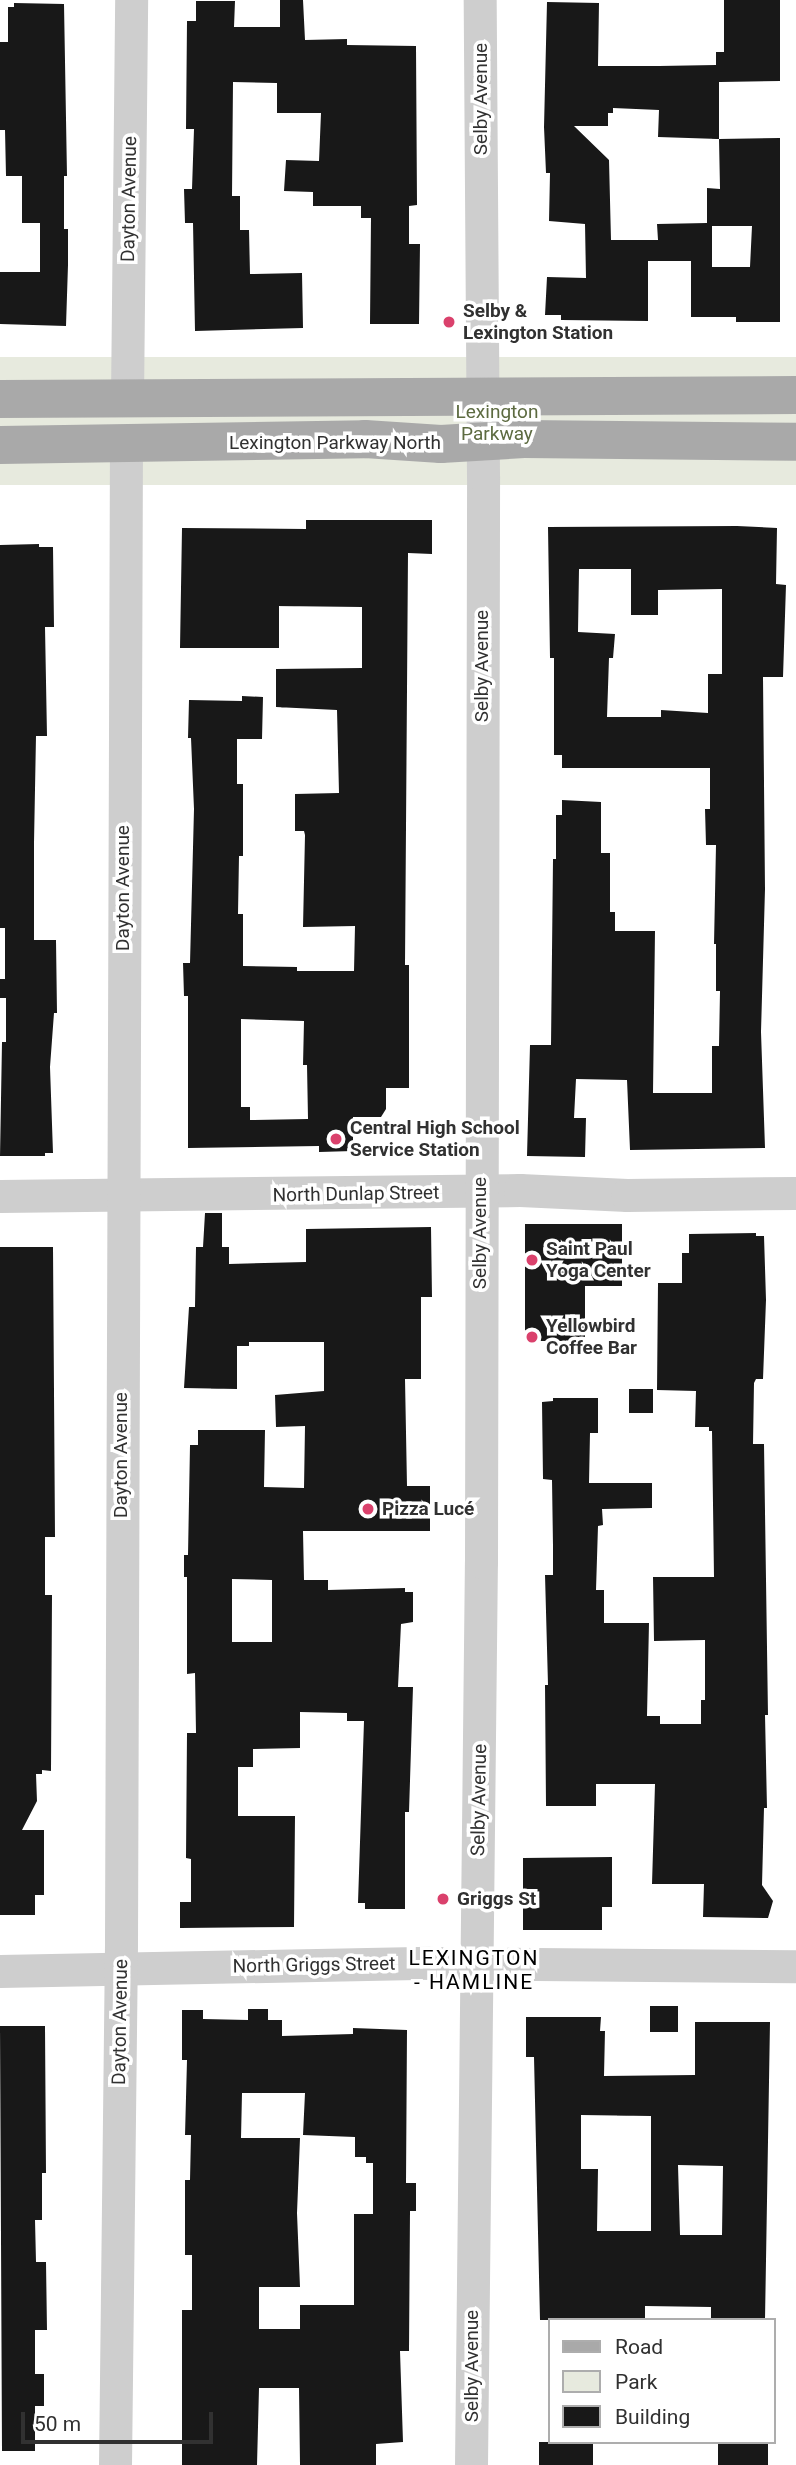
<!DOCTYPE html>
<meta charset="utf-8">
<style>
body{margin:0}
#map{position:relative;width:796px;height:2465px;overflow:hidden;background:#fff;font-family:Roboto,sans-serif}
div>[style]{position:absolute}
.green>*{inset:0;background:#e7eade;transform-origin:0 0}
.building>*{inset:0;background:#181818;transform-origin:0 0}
.minor>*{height:33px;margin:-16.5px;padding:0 16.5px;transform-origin:16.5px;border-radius:16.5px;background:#cecece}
.major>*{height:38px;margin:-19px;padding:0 19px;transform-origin:19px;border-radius:19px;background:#a9a9a9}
.dots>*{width:19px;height:19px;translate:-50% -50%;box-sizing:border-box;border:4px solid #fff;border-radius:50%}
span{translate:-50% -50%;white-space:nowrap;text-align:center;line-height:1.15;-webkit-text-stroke:7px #fff;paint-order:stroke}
.street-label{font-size:19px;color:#313131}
.poi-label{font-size:19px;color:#313131;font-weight:700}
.left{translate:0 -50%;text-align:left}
.park-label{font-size:19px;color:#5d6b41}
.neighbourhood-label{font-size:21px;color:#000;letter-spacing:2px}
.legend{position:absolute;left:548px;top:2318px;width:228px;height:126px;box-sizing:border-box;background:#fff;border:2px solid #adadad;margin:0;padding:9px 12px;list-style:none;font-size:21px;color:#313131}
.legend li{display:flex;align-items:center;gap:14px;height:35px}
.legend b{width:35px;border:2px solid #adadad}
.scale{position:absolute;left:21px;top:2412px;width:192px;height:32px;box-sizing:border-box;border:4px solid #313131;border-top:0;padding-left:9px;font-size:21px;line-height:24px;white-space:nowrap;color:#313131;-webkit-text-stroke:5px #fff;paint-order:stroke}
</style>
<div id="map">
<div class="green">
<div style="left:796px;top:357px;width:128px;height:796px;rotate:90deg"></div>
</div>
<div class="building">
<div style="clip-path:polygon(280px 0,303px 0,305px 40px,347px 39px,347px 45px,416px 46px,417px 205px,409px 206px,409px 244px,420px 244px,419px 324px,370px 324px,371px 218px,361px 218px,361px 206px,313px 206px,313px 192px,284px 191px,286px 160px,319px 161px,321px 113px,277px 113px,277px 83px,233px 82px,232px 196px,240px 196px,240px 230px,249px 230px,250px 274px,302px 273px,303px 328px,195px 331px,193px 223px,185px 223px,184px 189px,192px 189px,194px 129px,186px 129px,187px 21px,196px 21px,196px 1px,235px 1px,234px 27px,280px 27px)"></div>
<div style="clip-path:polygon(evenodd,724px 0,780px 0,780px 81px,719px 82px,719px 139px,658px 137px,659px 110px,613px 108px,613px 113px,608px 113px,608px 126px,574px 126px,609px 160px,611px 240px,658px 240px,657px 224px,707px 223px,707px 188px,720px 189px,719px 139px,780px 138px,780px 322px,736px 322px,736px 317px,691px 317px,691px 261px,648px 261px,648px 321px,561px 320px,561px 315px,545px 315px,547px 277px,586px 278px,585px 224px,549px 221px,550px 173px,546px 173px,544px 127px,547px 2px,599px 3px,598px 66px,659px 66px,716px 65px,716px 52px,724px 52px,724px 0,712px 226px,752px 226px,750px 267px,712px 267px,712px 226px)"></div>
<div style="clip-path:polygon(14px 3px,64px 4px,67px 176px,64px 176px,64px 229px,68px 229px,68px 265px,66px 326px,0 324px,0 272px,40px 272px,40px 223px,22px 223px,22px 176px,6px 176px,5px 130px,0 130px,0 42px,8px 42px,8px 7px,14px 7px)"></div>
<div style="clip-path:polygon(evenodd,306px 520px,432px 520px,432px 554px,408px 553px,405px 965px,409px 965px,409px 1088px,386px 1088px,386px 1109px,381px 1117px,353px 1117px,353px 1151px,319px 1152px,319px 1146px,188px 1148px,188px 996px,184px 996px,183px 963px,190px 963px,194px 809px,191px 738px,188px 738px,189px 700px,242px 701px,242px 696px,263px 697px,262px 739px,237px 739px,237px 784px,243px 784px,243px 856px,239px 856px,238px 914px,243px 914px,243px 966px,297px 967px,297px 971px,354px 971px,355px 926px,303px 927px,305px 835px,304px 831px,295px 831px,295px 794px,339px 793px,337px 710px,276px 707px,276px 669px,362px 668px,362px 607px,279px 606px,279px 648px,180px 648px,182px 528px,306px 529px,306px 520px,241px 1019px,304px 1021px,303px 1065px,307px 1065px,308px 1119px,250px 1120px,250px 1107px,241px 1107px,241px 1019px)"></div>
<div style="clip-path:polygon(evenodd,737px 526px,777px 528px,776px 584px,786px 585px,783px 677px,763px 677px,765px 889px,761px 1032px,765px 1148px,630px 1150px,627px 1080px,576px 1079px,574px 1118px,586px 1118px,585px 1157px,527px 1156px,530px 1045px,551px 1045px,553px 859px,556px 859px,556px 815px,562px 815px,562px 800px,601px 802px,601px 853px,610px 853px,610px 912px,615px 912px,615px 931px,655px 931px,653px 1093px,712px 1093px,712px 1046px,719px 1046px,720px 991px,716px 991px,716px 944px,714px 944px,716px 845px,706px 845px,705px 809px,710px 809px,710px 768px,562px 768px,562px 755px,554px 755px,554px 658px,550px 658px,548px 527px,737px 526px,579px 569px,631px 569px,631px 615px,658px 615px,658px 590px,722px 589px,722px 674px,708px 674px,708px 713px,661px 710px,661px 717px,607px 717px,609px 658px,613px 658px,615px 634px,578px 632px,579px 569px)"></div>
<div style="clip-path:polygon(39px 544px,39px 547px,53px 547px,54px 627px,45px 627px,47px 736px,36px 736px,34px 843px,34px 940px,56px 940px,57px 1013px,54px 1013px,50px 1067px,53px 1153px,45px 1153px,45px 1156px,0 1156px,2px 1042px,6px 1042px,6px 998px,0 998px,0 979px,5px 979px,5px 928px,0 928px,0 545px)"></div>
<div style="clip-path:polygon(evenodd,205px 1213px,222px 1213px,222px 1247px,229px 1247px,229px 1264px,306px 1262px,306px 1229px,431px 1227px,432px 1297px,421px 1297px,421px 1379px,405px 1379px,407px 1486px,430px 1486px,430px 1531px,303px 1531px,304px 1580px,328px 1580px,328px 1590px,405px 1588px,405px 1592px,413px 1592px,413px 1622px,401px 1624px,398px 1687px,413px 1687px,409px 1812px,405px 1812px,405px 1909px,365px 1909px,365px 1903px,358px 1903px,364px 1721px,347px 1721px,347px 1713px,300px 1712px,300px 1748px,253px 1749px,253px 1767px,238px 1767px,238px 1816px,295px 1816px,294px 1927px,180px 1928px,180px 1902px,191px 1902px,191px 1859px,186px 1858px,187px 1733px,196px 1733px,195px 1673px,187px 1674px,187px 1577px,184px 1577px,184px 1555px,188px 1555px,190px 1445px,198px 1445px,198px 1430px,265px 1430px,264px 1487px,304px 1488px,305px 1426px,276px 1427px,275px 1395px,324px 1391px,324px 1342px,249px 1342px,249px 1346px,237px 1346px,237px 1389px,184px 1388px,189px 1307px,195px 1307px,196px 1247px,203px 1247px,205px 1213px,232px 1579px,272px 1580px,272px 1642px,232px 1642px,232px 1579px)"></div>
<div style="clip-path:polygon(525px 1224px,622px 1224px,622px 1286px,585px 1286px,585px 1341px,525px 1341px)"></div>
<div style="clip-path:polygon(756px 1233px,756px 1236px,764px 1236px,766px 1300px,763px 1379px,756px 1379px,754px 1383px,753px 1444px,764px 1444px,768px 1715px,765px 1715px,767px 1808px,764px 1808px,762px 1885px,773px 1901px,768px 1918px,703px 1917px,704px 1884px,652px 1884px,655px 1784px,596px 1784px,596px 1806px,546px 1806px,545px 1685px,548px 1685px,545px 1575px,553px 1575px,553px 1546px,552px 1480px,543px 1479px,542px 1402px,553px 1401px,553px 1398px,598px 1398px,598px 1433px,590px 1433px,589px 1483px,652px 1483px,652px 1508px,602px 1509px,603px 1525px,598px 1526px,596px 1590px,604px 1590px,604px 1623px,649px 1623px,647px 1716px,660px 1716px,660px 1724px,701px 1724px,701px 1700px,705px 1700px,705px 1640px,654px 1641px,653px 1577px,714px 1577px,712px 1431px,709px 1431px,709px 1427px,695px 1427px,696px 1391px,657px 1390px,658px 1283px,682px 1283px,682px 1253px,689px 1253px,689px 1234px)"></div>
<div style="clip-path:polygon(0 1247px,53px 1247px,55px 1537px,45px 1537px,45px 1595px,52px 1595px,51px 1771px,42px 1770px,42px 1774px,36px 1774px,37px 1801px,22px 1830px,44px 1830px,44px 1895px,35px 1895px,35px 1915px,0 1915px)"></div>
<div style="left:629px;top:1389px;width:24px;height:24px"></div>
<div style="clip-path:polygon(612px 1857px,612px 1907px,602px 1907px,602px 1930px,523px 1930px,523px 1858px)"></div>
<div style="left:650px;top:2006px;width:28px;height:26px"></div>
<div style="clip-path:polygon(evenodd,248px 2009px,268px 2009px,268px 2020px,282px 2020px,282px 2036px,353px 2034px,353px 2028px,407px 2030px,406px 2183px,416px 2183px,416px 2211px,410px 2211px,409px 2351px,400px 2351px,403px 2442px,376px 2444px,376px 2465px,300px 2465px,299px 2388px,259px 2388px,257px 2465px,182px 2465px,182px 2310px,192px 2310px,192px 2255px,185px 2255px,185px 2180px,190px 2180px,191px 2135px,185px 2135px,187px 2060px,182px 2060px,182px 2010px,203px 2010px,203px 2019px,248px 2020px,248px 2009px,242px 2093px,305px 2093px,303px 2135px,355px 2137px,355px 2157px,366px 2157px,366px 2163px,373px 2163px,373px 2214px,354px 2214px,354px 2305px,300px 2305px,300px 2329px,259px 2329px,259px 2287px,300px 2287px,297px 2213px,300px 2138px,241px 2138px,242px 2093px)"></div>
<div style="clip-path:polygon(evenodd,526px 2017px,601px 2017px,600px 2031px,605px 2031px,604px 2076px,695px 2075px,695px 2022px,770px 2022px,765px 2320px,711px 2320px,711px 2307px,645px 2306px,645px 2320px,540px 2320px,534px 2057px,526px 2057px,526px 2017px,581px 2115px,651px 2116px,651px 2231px,597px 2231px,598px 2169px,581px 2169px,581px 2115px,526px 2017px,678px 2165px,723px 2166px,722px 2235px,680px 2235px,678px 2165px)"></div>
<div style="clip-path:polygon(0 2026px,45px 2026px,46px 2173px,42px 2173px,42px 2220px,35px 2220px,36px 2262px,46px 2262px,47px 2330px,35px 2330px,35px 2374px,44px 2374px,44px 2406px,35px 2406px,35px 2451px,2px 2451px)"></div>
<div style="left:539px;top:2442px;width:54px;height:23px"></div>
<div style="left:718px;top:2442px;width:50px;height:23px"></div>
</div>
<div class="minor">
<div style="left:127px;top:398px;width:398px;rotate:-89.4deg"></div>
<div style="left:0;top:1196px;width:520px;rotate:-0.66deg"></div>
<div style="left:520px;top:1190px;width:107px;rotate:2.7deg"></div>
<div style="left:627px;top:1195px;width:169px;rotate:-0.7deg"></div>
<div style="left:0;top:1971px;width:430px;rotate:-1.1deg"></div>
<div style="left:430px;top:1963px;width:366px;rotate:0.5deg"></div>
<div style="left:115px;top:2465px;width:521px;rotate:-89.34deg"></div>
<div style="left:121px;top:1944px;width:1499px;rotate:-89.81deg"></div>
<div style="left:471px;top:2465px;width:903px;rotate:-89.37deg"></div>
<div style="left:481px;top:1562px;width:1086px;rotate:-89.89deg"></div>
<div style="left:483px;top:476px;width:476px;rotate:-90.4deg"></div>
</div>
<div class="major">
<div style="left:0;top:399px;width:796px;rotate:-0.29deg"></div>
<div style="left:0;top:445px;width:365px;rotate:-0.9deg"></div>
<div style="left:365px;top:439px;width:76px;rotate:3.8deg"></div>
<div style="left:441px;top:444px;width:83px;rotate:-3.4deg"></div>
<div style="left:524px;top:439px;width:272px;rotate:0.6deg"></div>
</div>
<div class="dots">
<div style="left:449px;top:322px;background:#da416c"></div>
<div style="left:336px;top:1139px;background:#da416c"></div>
<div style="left:532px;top:1260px;background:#da416c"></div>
<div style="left:532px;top:1337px;background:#da416c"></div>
<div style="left:368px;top:1509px;background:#da416c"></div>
<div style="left:443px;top:1899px;background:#da416c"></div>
</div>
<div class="street-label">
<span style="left:481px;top:99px;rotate:-90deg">Selby Avenue</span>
<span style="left:129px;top:199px;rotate:-89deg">Dayton Avenue</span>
<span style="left:335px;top:443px">Lexington Parkway North</span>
<span style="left:482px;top:666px;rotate:-90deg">Selby Avenue</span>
<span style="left:123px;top:888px;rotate:-90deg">Dayton Avenue</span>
<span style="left:356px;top:1194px;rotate:-1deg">North Dunlap Street</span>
<span style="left:480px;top:1233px;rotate:-90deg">Selby Avenue</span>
<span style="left:121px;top:1455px;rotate:-90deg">Dayton Avenue</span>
<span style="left:479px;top:1800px;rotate:-89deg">Selby Avenue</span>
<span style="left:314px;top:1965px;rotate:-1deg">North Griggs Street</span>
<span style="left:120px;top:2022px;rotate:-89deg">Dayton Avenue</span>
<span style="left:472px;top:2366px;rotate:-90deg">Selby Avenue</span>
</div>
<div class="poi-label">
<span class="left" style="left:463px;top:322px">Selby &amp;<br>Lexington Station</span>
<span class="left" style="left:350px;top:1139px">Central High School<br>Service Station</span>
<span class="left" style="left:546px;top:1260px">Saint Paul<br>Yoga Center</span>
<span class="left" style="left:546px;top:1337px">Yellowbird<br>Coffee Bar</span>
<span class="left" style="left:382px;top:1509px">Pizza Lucé</span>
<span class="left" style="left:457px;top:1899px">Griggs St</span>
</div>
<div class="park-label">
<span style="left:497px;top:423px">Lexington<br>Parkway</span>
</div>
<div class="neighbourhood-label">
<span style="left:474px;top:1970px">LEXINGTON<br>- HAMLINE</span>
</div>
<ul class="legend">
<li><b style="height:9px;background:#a9a9a9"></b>Road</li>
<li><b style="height:19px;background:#e7eade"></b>Park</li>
<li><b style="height:19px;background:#181818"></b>Building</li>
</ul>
<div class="scale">50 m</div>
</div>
